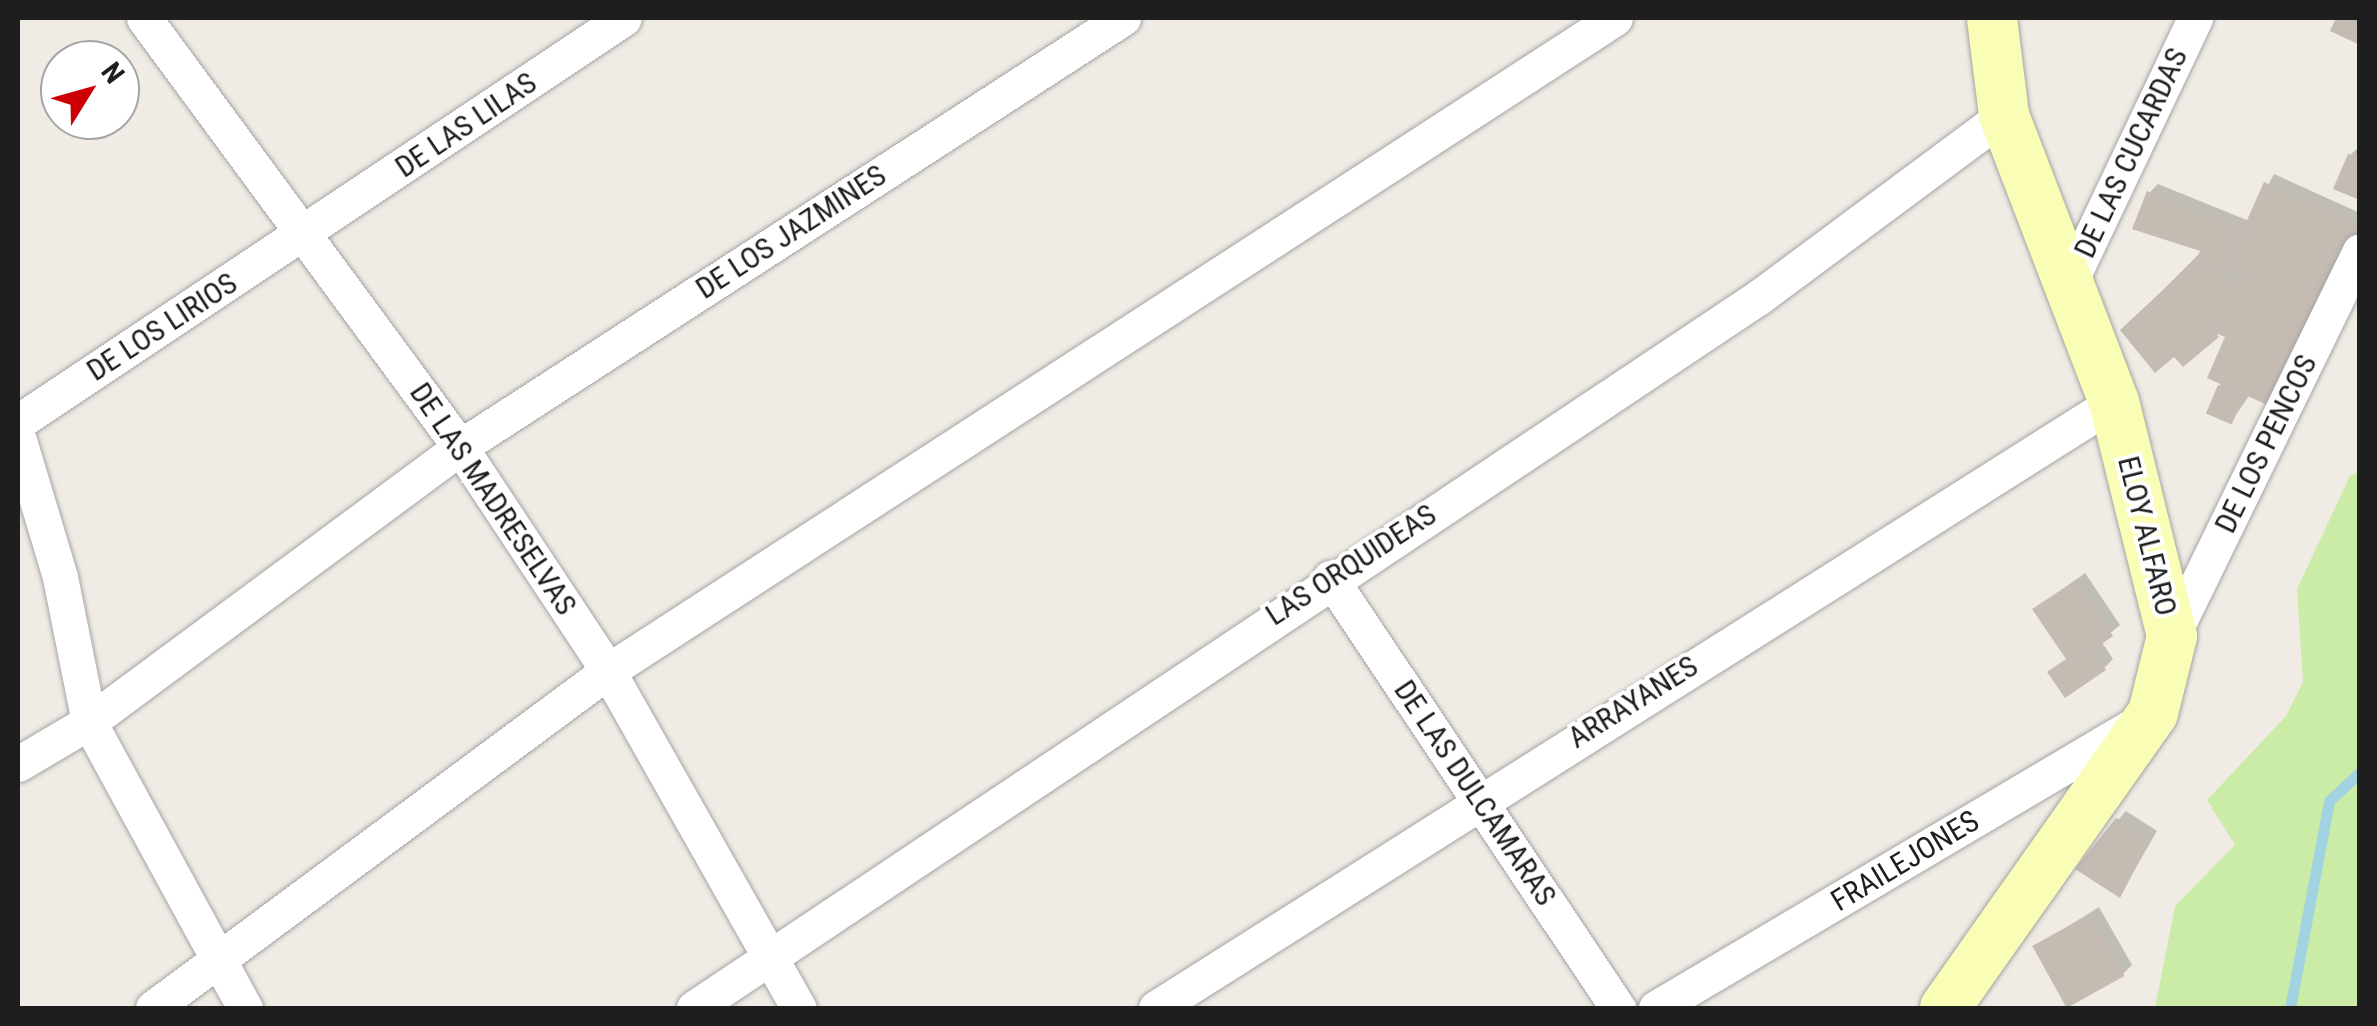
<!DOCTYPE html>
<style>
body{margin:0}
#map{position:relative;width:2377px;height:1026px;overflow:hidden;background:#f0ebe4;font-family:"Roboto Condensed",sans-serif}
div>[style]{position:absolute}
.grass>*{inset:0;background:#caeca7}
.shadow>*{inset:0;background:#0003}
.stream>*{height:11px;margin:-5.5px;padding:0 5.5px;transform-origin:5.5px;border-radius:5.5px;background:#a2d3e0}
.building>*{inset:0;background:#c4bbb3;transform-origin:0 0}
.roads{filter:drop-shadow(0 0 2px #a5a5a5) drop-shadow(0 0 2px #a5a5a5)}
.street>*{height:35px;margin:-17.5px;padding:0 17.5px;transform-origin:17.5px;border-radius:17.5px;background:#fff}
.secondary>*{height:50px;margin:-25px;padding:0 25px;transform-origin:25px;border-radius:25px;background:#fafdb5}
span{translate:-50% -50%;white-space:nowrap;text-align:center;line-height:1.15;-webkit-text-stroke:8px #fff;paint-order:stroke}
.street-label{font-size:30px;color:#1e1e1e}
.frame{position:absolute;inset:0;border:20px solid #1e1e1e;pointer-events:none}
.north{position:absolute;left:40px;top:40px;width:100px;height:100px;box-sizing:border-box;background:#fff;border:2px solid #a5a5a5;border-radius:50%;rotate:53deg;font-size:28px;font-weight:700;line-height:40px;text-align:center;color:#1e1e1e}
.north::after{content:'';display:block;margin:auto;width:35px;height:45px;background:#cc0004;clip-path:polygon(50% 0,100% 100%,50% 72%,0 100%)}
</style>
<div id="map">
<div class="grass">
<div style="clip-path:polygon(2359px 471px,2359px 1008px,2155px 1008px,2175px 906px,2235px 845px,2207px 800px,2286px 716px,2303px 682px,2297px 589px,2350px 476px)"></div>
</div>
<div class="shadow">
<div style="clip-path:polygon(2359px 147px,2360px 198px,2350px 155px)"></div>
<div style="clip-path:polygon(2274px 174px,2360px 213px,2360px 235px,2231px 422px,2220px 386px,2229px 336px,2220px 332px,2183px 363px,2136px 317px,2203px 250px,2149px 193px,2158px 184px,2249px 221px)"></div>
<div style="clip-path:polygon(2085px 573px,2120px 625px,2101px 641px,2113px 659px,2104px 668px,2051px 672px,2068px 658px,2035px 609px)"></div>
<div style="clip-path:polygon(2126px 811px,2157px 831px,2120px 895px,2118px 820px)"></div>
<div style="clip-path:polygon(2099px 907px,2132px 965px,2123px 974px,2035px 947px)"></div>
</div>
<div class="stream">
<div style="left:2290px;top:1008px;width:211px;rotate:-79.3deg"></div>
<div style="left:2329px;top:801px;width:42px;rotate:-43.1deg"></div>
</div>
<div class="building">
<div style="clip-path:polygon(2336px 18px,2360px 18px,2360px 45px,2330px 31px)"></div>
<div style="clip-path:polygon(2348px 154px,2360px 159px,2360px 200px,2333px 189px)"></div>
<div style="clip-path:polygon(2264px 182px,2360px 226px,2272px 407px,2207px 378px,2225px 337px,2216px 333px,2225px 313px,2215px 332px,2219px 337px,2183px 367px,2174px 357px,2155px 373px,2120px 330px,2191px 264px,2227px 273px,2237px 286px,2242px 276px,2196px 260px,2200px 251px,2132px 229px,2147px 191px,2240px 229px,2227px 265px)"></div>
<div style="left:2218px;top:385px;width:28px;height:31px;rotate:23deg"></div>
<div style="clip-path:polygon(2076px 580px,2113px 636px,2093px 650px,2106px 670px,2065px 698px,2047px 672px,2066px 659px,2032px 609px)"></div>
<div style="clip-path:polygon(2116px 818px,2150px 840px,2120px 898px,2075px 869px)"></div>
<div style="left:2090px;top:914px;width:71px;height:66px;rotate:61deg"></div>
</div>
<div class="roads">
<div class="street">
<div style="left:144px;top:18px;width:533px;rotate:53.62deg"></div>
<div style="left:460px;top:447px;width:268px;rotate:56.5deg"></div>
<div style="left:608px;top:671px;width:387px;rotate:60.5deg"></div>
<div style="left:2067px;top:288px;width:299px;rotate:-64.6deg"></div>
<div style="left:18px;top:422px;width:728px;rotate:-33.69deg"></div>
<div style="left:18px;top:437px;width:146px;rotate:73.3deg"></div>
<div style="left:60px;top:577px;width:148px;rotate:78.7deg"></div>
<div style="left:89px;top:722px;width:326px;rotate:61.4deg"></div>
<div style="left:1330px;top:578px;width:518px;rotate:56.19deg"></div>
<div style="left:2172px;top:636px;width:428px;rotate:-64deg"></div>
<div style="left:18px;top:764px;width:82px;rotate:-30.6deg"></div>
<div style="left:89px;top:722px;width:462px;rotate:-36.5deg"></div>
<div style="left:460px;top:447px;width:790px;rotate:-32.91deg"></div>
<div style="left:153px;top:1008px;width:566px;rotate:-36.53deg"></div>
<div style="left:608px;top:671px;width:1200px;rotate:-32.96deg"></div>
<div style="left:694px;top:1008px;width:1281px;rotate:-33.73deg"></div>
<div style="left:1759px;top:297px;width:305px;rotate:-36.6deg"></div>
<div style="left:1156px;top:1008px;width:1134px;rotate:-32.32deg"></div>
<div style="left:1656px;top:1008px;width:564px;rotate:-30.62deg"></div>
</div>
<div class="secondary">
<div style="left:1945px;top:1008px;width:361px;rotate:-54.8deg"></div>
<div style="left:2153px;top:713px;width:79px;rotate:-76.1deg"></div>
<div style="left:2172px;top:636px;width:241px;rotate:-103.9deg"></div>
<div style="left:2114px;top:402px;width:307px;rotate:-111deg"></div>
<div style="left:2004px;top:115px;width:98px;rotate:-97.1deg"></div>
</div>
</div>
<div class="street-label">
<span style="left:466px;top:125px;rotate:-34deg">DE LAS LILAS</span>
<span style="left:2131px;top:153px;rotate:-65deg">DE LAS CUCARDAS</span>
<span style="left:791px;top:232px;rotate:-33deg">DE LOS JAZMINES</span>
<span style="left:162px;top:327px;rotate:-33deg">DE LOS LIRIOS</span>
<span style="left:2266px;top:444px;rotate:-64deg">DE LOS PENCOS</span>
<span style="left:493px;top:499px;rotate:56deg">DE LAS MADRESELVAS</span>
<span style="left:2147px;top:536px;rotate:76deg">ELOY ALFARO</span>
<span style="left:1351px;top:565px;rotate:-33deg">LAS ORQUIDEAS</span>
<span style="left:1633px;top:702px;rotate:-32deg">ARRAYANES</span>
<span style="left:1475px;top:793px;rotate:56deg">DE LAS DULCAMARAS</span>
<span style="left:1905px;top:861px;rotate:-31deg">FRAILEJONES</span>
</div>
<div class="frame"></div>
<div class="north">N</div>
</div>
